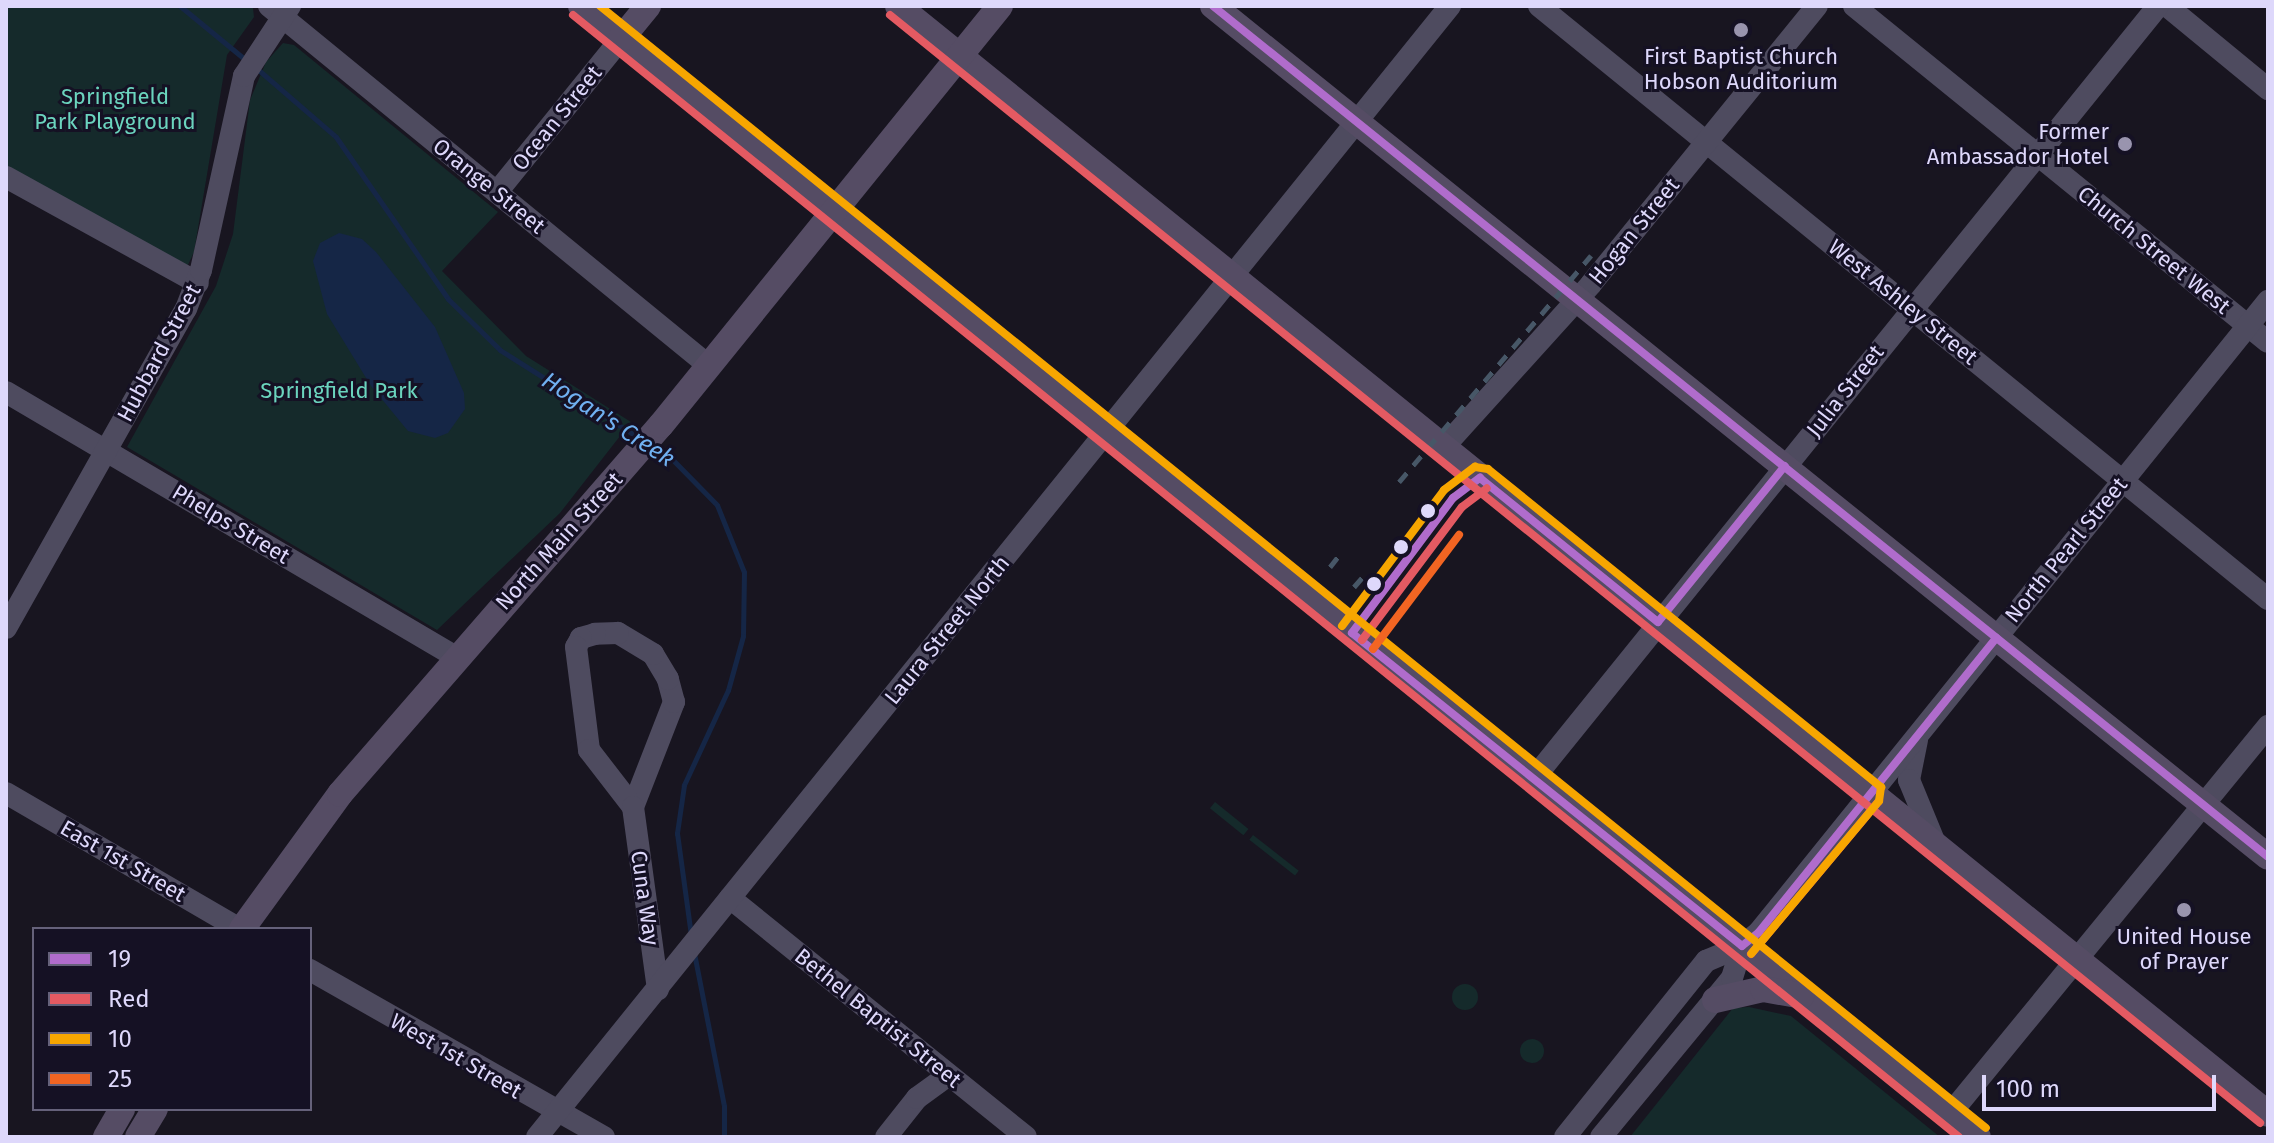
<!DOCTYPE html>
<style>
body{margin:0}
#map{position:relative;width:2274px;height:1143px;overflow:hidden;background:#181520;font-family:"Fira Sans",sans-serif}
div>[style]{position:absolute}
.green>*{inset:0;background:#152a2b;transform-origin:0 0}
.round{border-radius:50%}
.water>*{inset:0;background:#152646}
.stream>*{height:5px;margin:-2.5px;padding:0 2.5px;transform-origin:2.5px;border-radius:2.5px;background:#152646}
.minor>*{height:22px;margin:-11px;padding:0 11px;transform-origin:11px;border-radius:11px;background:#4e4b5f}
.major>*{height:26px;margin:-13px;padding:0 13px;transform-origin:13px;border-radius:13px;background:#554c64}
.rail>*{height:5px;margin-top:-2.5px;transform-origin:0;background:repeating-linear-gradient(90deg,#475767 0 12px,transparent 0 22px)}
.bus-1>*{height:8px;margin:-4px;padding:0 4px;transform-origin:4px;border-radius:4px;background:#b06ccc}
.bus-2>*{height:8px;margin:-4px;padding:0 4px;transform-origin:4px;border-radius:4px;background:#e45a62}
.bus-3>*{height:8px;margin:-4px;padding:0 4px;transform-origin:4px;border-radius:4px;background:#f7a600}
.bus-4>*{height:8px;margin:-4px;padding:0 4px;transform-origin:4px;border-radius:4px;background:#f26522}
.dots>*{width:22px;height:22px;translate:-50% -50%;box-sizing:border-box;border:4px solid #151124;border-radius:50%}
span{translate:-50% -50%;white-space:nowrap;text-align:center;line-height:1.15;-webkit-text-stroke:6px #151124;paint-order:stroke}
.poi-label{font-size:22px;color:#ded8fb}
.right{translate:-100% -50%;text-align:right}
.park-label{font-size:22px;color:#6bd4be}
.street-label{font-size:22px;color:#ded8fb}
.water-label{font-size:24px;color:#70b0f1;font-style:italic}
.frame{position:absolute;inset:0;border:8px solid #ded8fb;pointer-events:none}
.legend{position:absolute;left:32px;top:927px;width:280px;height:184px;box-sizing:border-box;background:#151124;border:2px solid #65617a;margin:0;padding:10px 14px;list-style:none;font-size:24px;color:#ded8fb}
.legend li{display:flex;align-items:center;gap:16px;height:40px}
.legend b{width:40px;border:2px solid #65617a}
.scale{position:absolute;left:1982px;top:1075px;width:234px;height:36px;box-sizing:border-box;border:4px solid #ded8fb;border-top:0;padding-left:10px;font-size:24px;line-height:28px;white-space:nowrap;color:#ded8fb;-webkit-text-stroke:6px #151124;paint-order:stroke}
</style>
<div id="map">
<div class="green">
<div style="clip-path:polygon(6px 6px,253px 8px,254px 17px,227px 55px,194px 252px,187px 267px,6px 167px)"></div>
<div style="clip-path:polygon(283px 43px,294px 45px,498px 212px,442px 271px,526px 356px,631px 422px,560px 513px,437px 630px,127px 447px,216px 286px,233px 234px,250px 100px,266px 62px)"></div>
<div style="left:1215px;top:802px;width:43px;height:8px;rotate:39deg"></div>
<div style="left:1253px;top:835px;width:58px;height:6px;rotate:38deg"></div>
<div class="round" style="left:1452px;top:984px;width:26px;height:26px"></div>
<div style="clip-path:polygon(1749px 1007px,1791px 1016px,1940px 1137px,1630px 1137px,1733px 1008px)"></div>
<div class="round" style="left:1520px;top:1039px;width:24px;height:24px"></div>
</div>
<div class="water">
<div style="clip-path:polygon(339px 233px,362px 239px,376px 252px,435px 327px,464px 393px,465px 409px,448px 433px,435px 438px,408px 431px,371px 386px,327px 314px,313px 261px,320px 243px)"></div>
</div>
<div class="stream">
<div style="left:180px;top:6px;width:87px;rotate:39.4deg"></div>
<div style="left:255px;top:67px;width:107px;rotate:40.8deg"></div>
<div style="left:336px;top:137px;width:197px;rotate:55.3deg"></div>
<div style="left:448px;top:299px;width:73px;rotate:44.4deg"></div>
<div style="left:500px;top:350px;width:165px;rotate:32.3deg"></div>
<div style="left:651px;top:446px;width:22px;rotate:30deg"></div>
<div style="left:670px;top:457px;width:67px;rotate:45.6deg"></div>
<div style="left:717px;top:505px;width:72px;rotate:68.1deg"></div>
<div style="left:744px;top:572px;width:64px;rotate:90.9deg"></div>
<div style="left:743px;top:636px;width:56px;rotate:105.5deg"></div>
<div style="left:728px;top:690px;width:105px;rotate:114.9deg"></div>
<div style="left:684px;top:785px;width:49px;rotate:98.3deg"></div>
<div style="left:677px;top:833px;width:103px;rotate:82.2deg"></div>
<div style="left:694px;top:953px;width:156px;rotate:78.9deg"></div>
<div style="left:724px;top:1106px;width:31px;rotate:90deg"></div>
</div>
<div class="minor">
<div style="left:269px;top:6px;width:569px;rotate:39.29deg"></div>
<div style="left:1539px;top:6px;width:940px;rotate:39.13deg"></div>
<div style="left:1854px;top:6px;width:533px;rotate:39.06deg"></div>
<div style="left:2167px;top:6px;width:131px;rotate:39.4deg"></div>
<div style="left:6px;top:177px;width:219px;rotate:28.9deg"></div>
<div style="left:497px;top:192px;width:197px;rotate:-51deg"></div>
<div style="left:6px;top:392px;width:522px;rotate:30.49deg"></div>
<div style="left:1443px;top:448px;width:221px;rotate:-47.9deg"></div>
<div style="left:1591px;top:284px;width:358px;rotate:-50.9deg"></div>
<div style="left:6px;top:628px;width:366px;rotate:-60.6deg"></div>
<div style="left:186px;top:309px;width:42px;rotate:-69deg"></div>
<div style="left:201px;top:270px;width:199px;rotate:-77.5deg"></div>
<div style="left:244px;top:76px;width:84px;rotate:-56.7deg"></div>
<div style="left:1917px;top:740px;width:41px;rotate:101.3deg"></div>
<div style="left:1909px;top:780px;width:68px;rotate:67.6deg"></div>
<div style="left:1534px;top:778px;width:993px;rotate:-51.05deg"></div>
<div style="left:6px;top:793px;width:271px;rotate:30.2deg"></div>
<div style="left:633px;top:807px;width:113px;rotate:-68.7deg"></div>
<div style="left:674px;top:702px;width:24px;rotate:-105deg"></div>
<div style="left:668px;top:679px;width:29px;rotate:-121deg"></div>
<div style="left:653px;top:654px;width:41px;rotate:-149deg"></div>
<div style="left:618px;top:633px;width:23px;rotate:178deg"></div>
<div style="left:595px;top:634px;width:15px;rotate:164deg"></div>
<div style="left:581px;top:638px;width:10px;rotate:119deg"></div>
<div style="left:576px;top:647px;width:104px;rotate:82.8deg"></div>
<div style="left:589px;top:750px;width:72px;rotate:52.3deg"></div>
<div style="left:633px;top:807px;width:184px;rotate:82.2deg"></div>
<div style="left:730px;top:898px;width:380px;rotate:38.9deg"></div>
<div style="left:310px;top:970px;width:338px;rotate:29.6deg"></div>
<div style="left:1950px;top:1114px;width:502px;rotate:-50.66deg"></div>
<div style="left:537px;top:1137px;width:1454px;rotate:-51.09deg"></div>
<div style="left:886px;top:1137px;width:50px;rotate:-51.5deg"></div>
<div style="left:917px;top:1098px;width:39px;rotate:-36deg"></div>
<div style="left:1565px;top:1137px;width:226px;rotate:-51.3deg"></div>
<div style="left:1706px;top:961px;width:39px;rotate:-23deg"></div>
<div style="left:1742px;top:946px;width:22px;rotate:-39deg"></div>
<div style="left:1759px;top:932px;width:811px;rotate:-51.11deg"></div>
<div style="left:1601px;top:1137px;width:206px;rotate:-50.5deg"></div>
<div style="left:1732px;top:978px;width:34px;rotate:-73deg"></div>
</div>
<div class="major">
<div style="left:581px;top:6px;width:1797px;rotate:38.99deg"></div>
<div style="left:898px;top:6px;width:1762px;rotate:38.96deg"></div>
<div style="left:1213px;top:6px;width:1355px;rotate:38.89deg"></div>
<div style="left:621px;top:39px;width:43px;rotate:-50.7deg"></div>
<div style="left:242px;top:929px;width:167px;rotate:-54deg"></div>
<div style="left:340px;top:794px;width:489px;rotate:-49deg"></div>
<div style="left:661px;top:425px;width:539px;rotate:-51.02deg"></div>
<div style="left:1715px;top:1000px;width:49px;rotate:-12.9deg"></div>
<div style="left:1763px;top:989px;width:39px;rotate:10deg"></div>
<div style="left:106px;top:1137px;width:32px;rotate:-60deg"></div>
<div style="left:138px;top:1137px;width:33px;rotate:-59deg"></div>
</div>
<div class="rail">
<div style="left:1399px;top:482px;width:297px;rotate:-49.7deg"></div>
<div style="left:1330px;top:567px;width:18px;rotate:-52deg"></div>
<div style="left:1354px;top:587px;width:18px;rotate:-49deg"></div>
</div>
<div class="bus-1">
<div style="left:1213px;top:6px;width:1355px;rotate:38.89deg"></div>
<div style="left:1480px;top:478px;width:229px;rotate:39deg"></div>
<div style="left:1658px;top:622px;width:201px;rotate:-50.9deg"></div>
<div style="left:1352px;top:633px;width:500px;rotate:38.75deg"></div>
<div style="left:1352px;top:633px;width:169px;rotate:-53.2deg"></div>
<div style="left:1453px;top:498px;width:34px;rotate:-37deg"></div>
<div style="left:1742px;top:946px;width:22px;rotate:-39deg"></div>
<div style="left:1759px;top:932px;width:378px;rotate:-51.1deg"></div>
</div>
<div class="bus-2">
<div style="left:573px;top:15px;width:1783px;rotate:38.99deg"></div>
<div style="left:890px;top:15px;width:1762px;rotate:38.96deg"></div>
<div style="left:1362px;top:640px;width:166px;rotate:-53.1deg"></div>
<div style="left:1462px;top:507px;width:31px;rotate:-37deg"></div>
<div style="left:1751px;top:954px;width:199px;rotate:-50.1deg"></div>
</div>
<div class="bus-3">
<div style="left:600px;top:6px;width:1783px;rotate:38.99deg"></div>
<div style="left:1342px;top:626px;width:170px;rotate:-53.1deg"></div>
<div style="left:1444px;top:490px;width:39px;rotate:-37deg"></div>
<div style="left:1475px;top:467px;width:13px;rotate:9deg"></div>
<div style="left:1488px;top:469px;width:506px;rotate:38.98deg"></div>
<div style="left:1881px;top:787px;width:14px;rotate:98deg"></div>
<div style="left:1879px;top:801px;width:199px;rotate:129.9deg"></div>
</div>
<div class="bus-4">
<div style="left:1373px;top:649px;width:143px;rotate:-53deg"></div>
</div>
<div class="dots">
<div style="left:1741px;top:30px;background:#9994ae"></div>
<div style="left:2125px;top:144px;background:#9994ae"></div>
<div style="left:1428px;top:511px;background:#ded8fb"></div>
<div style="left:1401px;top:547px;background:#ded8fb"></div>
<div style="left:1374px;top:584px;background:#ded8fb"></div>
<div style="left:2184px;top:910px;background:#9994ae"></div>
</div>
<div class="poi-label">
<span style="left:1741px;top:69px">First Baptist Church<br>Hobson Auditorium</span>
<span class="right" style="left:2109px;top:144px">Former<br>Ambassador Hotel</span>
<span style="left:2184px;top:949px">United House<br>of Prayer</span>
</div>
<div class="park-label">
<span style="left:115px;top:109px">Springfield<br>Park Playground</span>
<span style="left:339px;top:391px">Springfield Park</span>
</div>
<div class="street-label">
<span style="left:557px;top:118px;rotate:-51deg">Ocean Street</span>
<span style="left:489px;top:186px;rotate:39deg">Orange Street</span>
<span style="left:1634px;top:231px;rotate:-51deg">Hogan Street</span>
<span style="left:2154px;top:250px;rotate:39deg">Church Street West</span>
<span style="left:1903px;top:302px;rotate:39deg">West Ashley Street</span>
<span style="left:159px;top:353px;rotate:-62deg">Hubbard Street</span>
<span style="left:1845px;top:391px;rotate:-52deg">Julia Street</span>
<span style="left:231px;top:524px;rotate:31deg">Phelps Street</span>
<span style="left:559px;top:541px;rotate:-48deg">North Main Street</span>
<span style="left:2066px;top:550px;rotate:-51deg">North Pearl Street</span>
<span style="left:947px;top:630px;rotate:-51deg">Laura Street North</span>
<span style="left:123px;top:861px;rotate:30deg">East 1st Street</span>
<span style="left:645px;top:898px;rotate:82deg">Cuna Way</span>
<span style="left:878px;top:1018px;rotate:39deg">Bethel Baptist Street</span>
<span style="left:456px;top:1056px;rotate:30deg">West 1st Street</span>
</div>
<div class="water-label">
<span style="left:608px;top:420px;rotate:33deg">Hogan's Creek</span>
</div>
<div class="frame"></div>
<ul class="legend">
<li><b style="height:10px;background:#b06ccc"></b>19</li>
<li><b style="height:10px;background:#e45a62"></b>Red</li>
<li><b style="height:10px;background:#f7a600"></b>10</li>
<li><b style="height:10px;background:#f26522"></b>25</li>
</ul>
<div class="scale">100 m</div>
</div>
